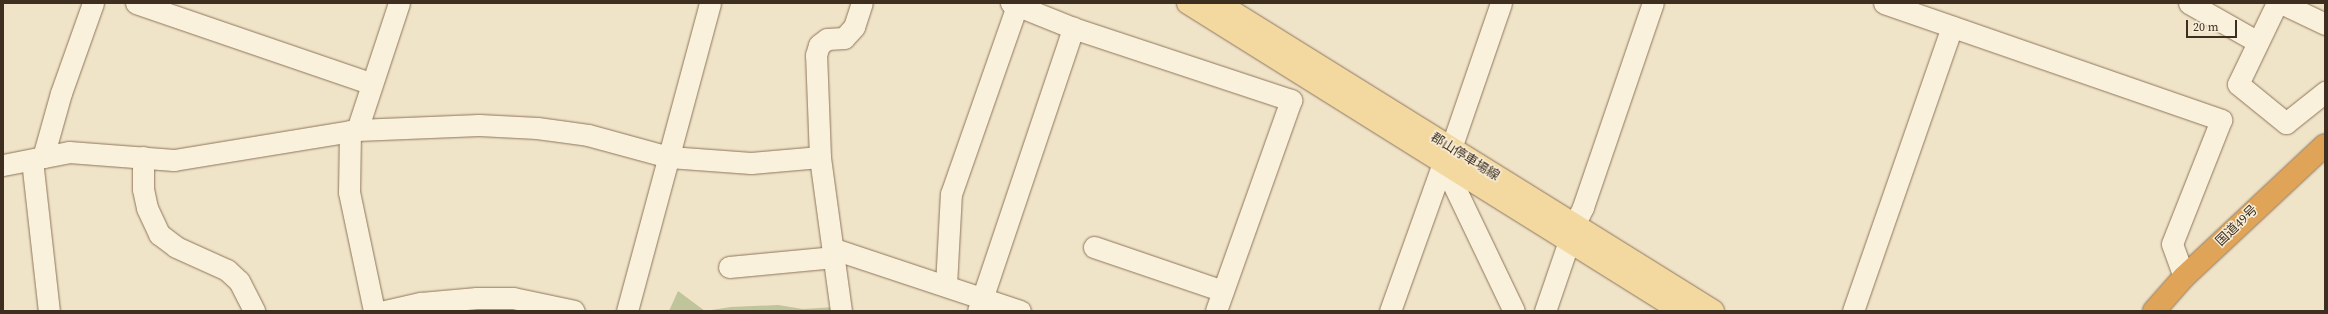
<!DOCTYPE html>
<meta charset="utf-8">
<style>
body{margin:0}
#map{position:relative;width:2328px;height:314px;overflow:hidden;background:#f0e4c8;font-family:"Source Serif 4","Noto Sans JP",serif}
div>[style]{position:absolute}
.cemetery>*{inset:0;background:#bfc49a}
.roads{filter:drop-shadow(0 0 1px #8d765c) drop-shadow(0 0 1px #8d765c)}
.minor>*{height:21px;margin:-10.5px;padding:0 10.5px;transform-origin:10.5px;border-radius:10.5px;background:#faf1dc}
.major>*{height:22px;margin:-11px;padding:0 11px;transform-origin:11px;border-radius:11px;background:#f3d9a0}
.highway>*{height:22px;margin:-11px;padding:0 11px;transform-origin:11px;border-radius:11px;background:#e0a458}
span{translate:-50% -50%;white-space:nowrap;text-align:center;line-height:1.15;-webkit-text-stroke:3px #f7eed8;paint-order:stroke}
.street-label{font-size:13px;color:#3d2e20}
.frame{position:absolute;inset:0;border:4px solid #3d2e20;pointer-events:none}
.scale{position:absolute;left:2186px;top:20px;width:51px;height:18px;box-sizing:border-box;border:2px solid #3d2e20;border-top:0;padding-left:5px;font-size:12px;line-height:14px;white-space:nowrap;color:#3d2e20;-webkit-text-stroke:3px #f7eed8;paint-order:stroke}
</style>
<div id="map">
<div class="cemetery">
<div style="clip-path:polygon(678px 291px,705px 311px,731px 307px,778px 305px,803px 309px,835px 307px,835px 311px,669px 311px)"></div>
<div style="clip-path:polygon(474px 304px,507px 308px,522px 310px,474px 311px)"></div>
</div>
<div class="roads">
<div class="minor">
<div style="left:136px;top:3px;width:247px;rotate:18.9deg"></div>
<div style="left:1011px;top:3px;width:67px;rotate:22deg"></div>
<div style="left:1073px;top:28px;width:230px;rotate:18.3deg"></div>
<div style="left:1291px;top:100px;width:224px;rotate:109.6deg"></div>
<div style="left:1501px;top:3px;width:153px;rotate:109deg"></div>
<div style="left:1451px;top:148px;width:17px;rotate:118deg"></div>
<div style="left:1443px;top:163px;width:164px;rotate:64.4deg"></div>
<div style="left:1884px;top:3px;width:357px;rotate:19.1deg"></div>
<div style="left:2221px;top:120px;width:133px;rotate:111.6deg"></div>
<div style="left:2172px;top:244px;width:35px;rotate:70deg"></div>
<div style="left:2189px;top:3px;width:79px;rotate:29.5deg"></div>
<div style="left:2277px;top:3px;width:90px;rotate:115.7deg"></div>
<div style="left:2238px;top:84px;width:62px;rotate:39.1deg"></div>
<div style="left:2286px;top:123px;width:50px;rotate:-38.5deg"></div>
<div style="left:2281px;top:3px;width:49px;rotate:25.5deg"></div>
<div style="left:357px;top:130px;width:134px;rotate:-71.7deg"></div>
<div style="left:350px;top:131px;width:61px;rotate:90.9deg"></div>
<div style="left:349px;top:192px;width:122px;rotate:78.1deg"></div>
<div style="left:43px;top:157px;width:66px;rotate:-74.3deg"></div>
<div style="left:61px;top:93px;width:96px;rotate:-70.4deg"></div>
<div style="left:143px;top:157px;width:32px;rotate:90deg"></div>
<div style="left:143px;top:189px;width:19px;rotate:78deg"></div>
<div style="left:147px;top:208px;width:29px;rotate:65deg"></div>
<div style="left:159px;top:234px;width:21px;rotate:37deg"></div>
<div style="left:176px;top:247px;width:56px;rotate:24.3deg"></div>
<div style="left:227px;top:270px;width:16px;rotate:43deg"></div>
<div style="left:239px;top:281px;width:34px;rotate:63deg"></div>
<div style="left:32px;top:160px;width:152px;rotate:83.6deg"></div>
<div style="left:3px;top:165px;width:67px;rotate:-11.1deg"></div>
<div style="left:69px;top:152px;width:105px;rotate:4.4deg"></div>
<div style="left:174px;top:160px;width:185px;rotate:-9.3deg"></div>
<div style="left:357px;top:130px;width:122px;rotate:-2.3deg"></div>
<div style="left:479px;top:125px;width:58px;rotate:3deg"></div>
<div style="left:537px;top:128px;width:51px;rotate:7.8deg"></div>
<div style="left:588px;top:135px;width:84px;rotate:15.2deg"></div>
<div style="left:669px;top:157px;width:82px;rotate:4.2deg"></div>
<div style="left:751px;top:163px;width:69px;rotate:-5deg"></div>
<div style="left:1574px;top:225px;width:20px;rotate:-63deg"></div>
<div style="left:1583px;top:207px;width:216px;rotate:-71.1deg"></div>
<div style="left:1094px;top:247px;width:136px;rotate:18.8deg"></div>
<div style="left:834px;top:249px;width:196px;rotate:18.4deg"></div>
<div style="left:729px;top:267px;width:106px;rotate:-5.4deg"></div>
<div style="left:946px;top:285px;width:91px;rotate:-86.9deg"></div>
<div style="left:951px;top:194px;width:202px;rotate:-70.7deg"></div>
<div style="left:385px;top:311px;width:37px;rotate:-13deg"></div>
<div style="left:421px;top:303px;width:56px;rotate:-5.1deg"></div>
<div style="left:477px;top:298px;width:36px"></div>
<div style="left:513px;top:298px;width:62px;rotate:12deg"></div>
<div style="left:627px;top:311px;width:319px;rotate:-74.9deg"></div>
<div style="left:841px;top:311px;width:155px;rotate:-97.8deg"></div>
<div style="left:820px;top:157px;width:102px;rotate:-92.2deg"></div>
<div style="left:816px;top:55px;width:10px;rotate:-73deg"></div>
<div style="left:819px;top:45px;width:10px;rotate:-37deg"></div>
<div style="left:827px;top:39px;width:17px;rotate:-3deg"></div>
<div style="left:844px;top:38px;width:15px;rotate:-48deg"></div>
<div style="left:854px;top:27px;width:25px;rotate:-72deg"></div>
<div style="left:978px;top:311px;width:299px;rotate:-71.4deg"></div>
<div style="left:1390px;top:311px;width:157px;rotate:-70.3deg"></div>
<div style="left:1545px;top:311px;width:74px;rotate:-71.1deg"></div>
<div style="left:1853px;top:311px;width:301px;rotate:-70.8deg"></div>
</div>
<div class="major">
<div style="left:1188px;top:3px;width:581px;rotate:31.99deg"></div>
<div style="left:1218px;top:3px;width:583px;rotate:31.89deg"></div>
</div>
<div class="highway">
<div style="left:2154px;top:311px;width:45px;rotate:-48.6deg"></div>
<div style="left:2184px;top:277px;width:193px;rotate:-43.1deg"></div>
</div>
</div>
<div class="street-label">
<span style="left:1465px;top:157px;rotate:32deg">郡山停車場線</span>
<span style="left:2237px;top:226px;rotate:-44deg">国道49号</span>
</div>
<div class="frame"></div>
<div class="scale">20 m</div>
</div>
